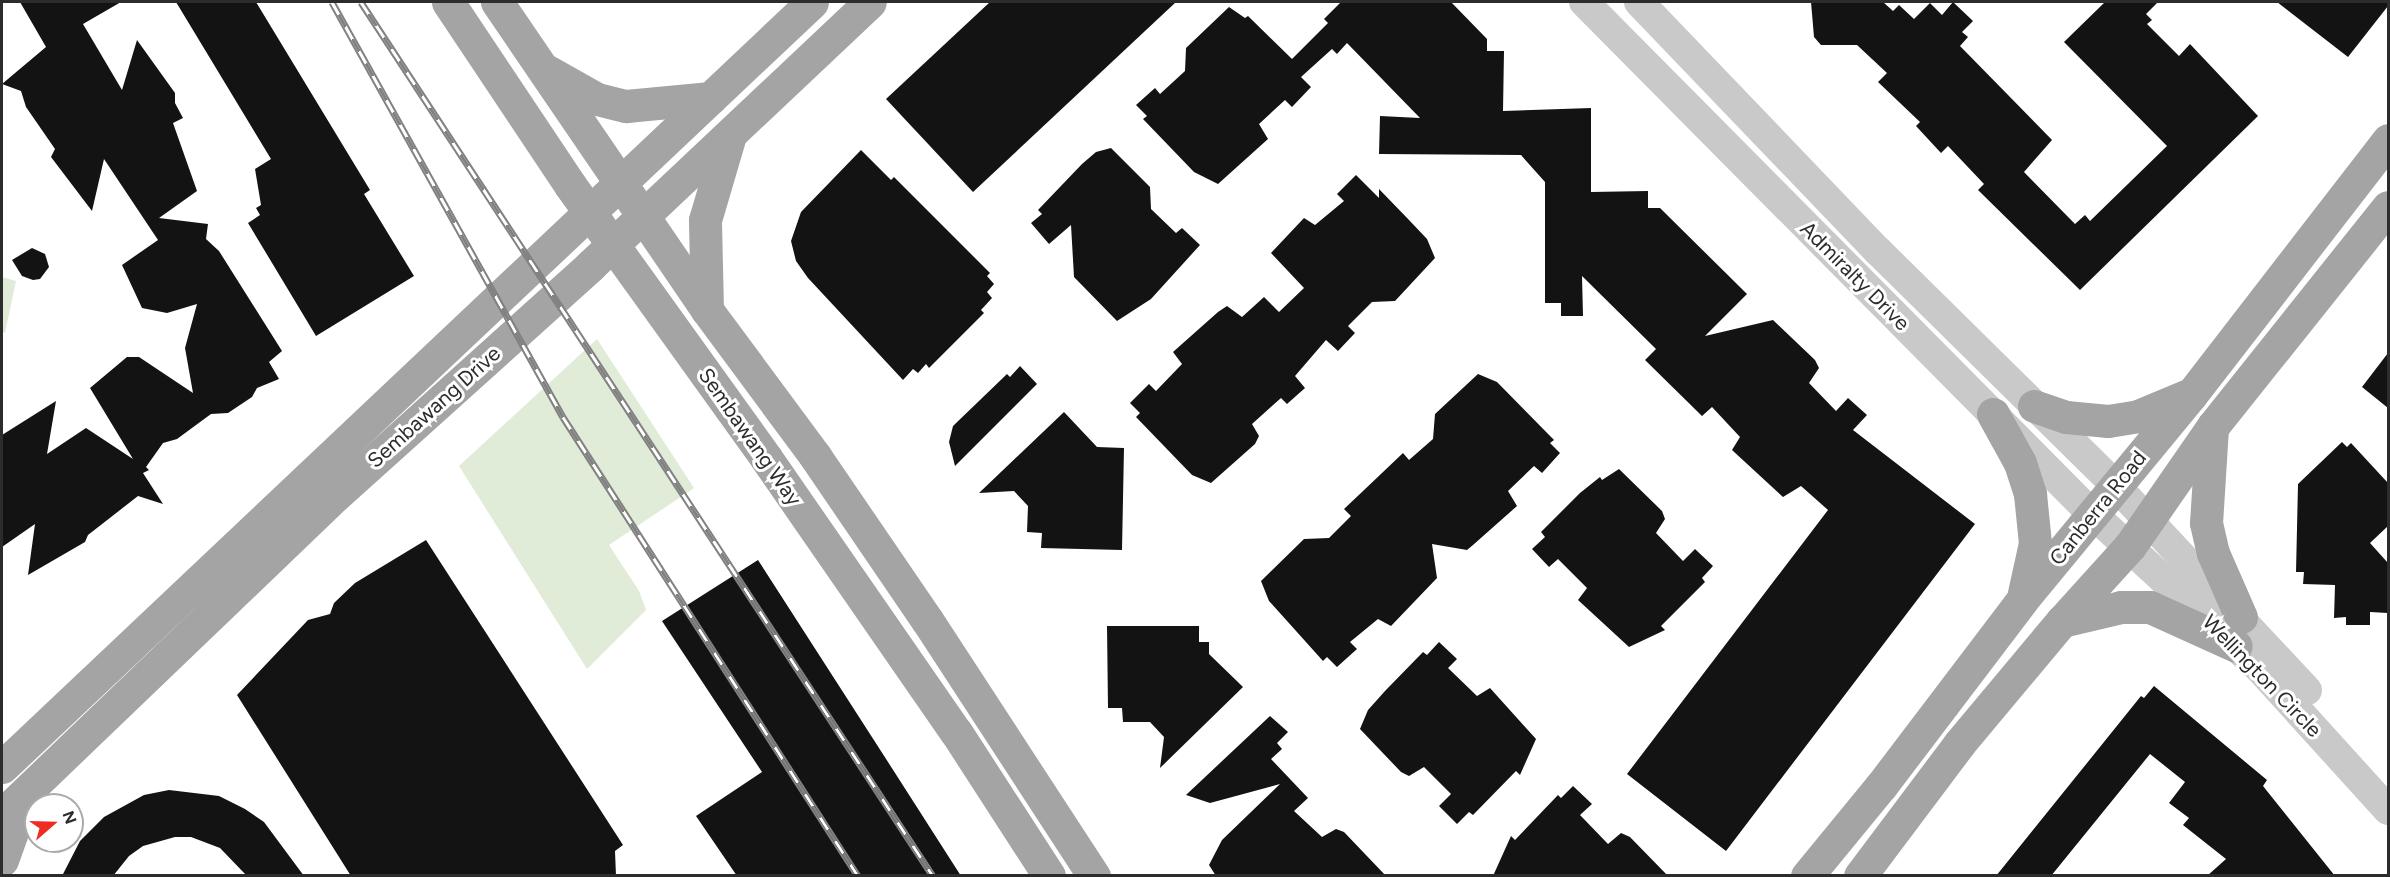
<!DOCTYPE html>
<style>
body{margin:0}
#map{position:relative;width:2390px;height:877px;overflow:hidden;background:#fff;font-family:Figtree,sans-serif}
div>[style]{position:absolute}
.green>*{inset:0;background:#e0ebd8}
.building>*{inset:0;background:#131313}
.minor>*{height:30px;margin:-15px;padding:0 15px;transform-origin:15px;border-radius:15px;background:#c9c9c9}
.major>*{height:33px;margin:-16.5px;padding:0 16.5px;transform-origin:16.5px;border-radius:16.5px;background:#a4a4a4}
.rail>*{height:7px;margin-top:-3.5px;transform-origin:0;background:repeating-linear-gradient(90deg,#fff 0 14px,#818181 0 28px);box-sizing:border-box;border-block:2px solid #818181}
span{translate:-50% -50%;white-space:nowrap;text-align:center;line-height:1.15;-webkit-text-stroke:6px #fff;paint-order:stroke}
.street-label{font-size:21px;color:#2c2c2c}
.frame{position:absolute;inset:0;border:3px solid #2c2c2c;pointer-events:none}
.north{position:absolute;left:24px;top:793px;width:60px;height:60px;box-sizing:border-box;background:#fff;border:2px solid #ababab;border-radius:50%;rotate:70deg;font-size:16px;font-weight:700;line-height:24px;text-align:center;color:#2c2c2c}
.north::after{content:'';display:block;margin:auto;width:21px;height:27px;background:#ef2c22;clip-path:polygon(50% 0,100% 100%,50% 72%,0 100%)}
</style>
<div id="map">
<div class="green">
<div style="clip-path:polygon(2px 277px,16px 281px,5px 333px,2px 332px)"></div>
<div style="clip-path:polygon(597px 339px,694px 488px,609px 545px,639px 591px,646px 610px,587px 669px,459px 466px)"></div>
</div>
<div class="building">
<div style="clip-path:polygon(20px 2px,121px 2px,83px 24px,122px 90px,137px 40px,175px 93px,175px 103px,183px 118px,173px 123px,197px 191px,159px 218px,208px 224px,206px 239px,219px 251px,282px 351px,269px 362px,279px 379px,257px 388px,252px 397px,228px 413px,211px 414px,177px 439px,163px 443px,146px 467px,149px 470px,143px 473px,163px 504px,138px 496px,88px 535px,85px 542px,28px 575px,35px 524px,2px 547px,2px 435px,56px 401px,47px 454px,86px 428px,133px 459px,90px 388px,127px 357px,139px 357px,193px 393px,185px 348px,197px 304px,167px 313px,142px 308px,122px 265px,158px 240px,104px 159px,92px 211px,51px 157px,55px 149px,26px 107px,21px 91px,2px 84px,46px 47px)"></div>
<div style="clip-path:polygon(176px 2px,256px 2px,370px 190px,364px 194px,414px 276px,316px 336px,248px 223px,260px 215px,256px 208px,261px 205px,255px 169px,271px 159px)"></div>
<div style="clip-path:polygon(990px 2px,1176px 2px,973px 192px,886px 99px)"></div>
<div style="clip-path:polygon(1341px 2px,1451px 2px,1487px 39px,1487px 51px,1504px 51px,1503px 111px,1591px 108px,1591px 192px,1648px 191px,1648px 208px,1660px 208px,1747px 294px,1705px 336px,1773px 320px,1815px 360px,1819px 368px,1809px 383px,1836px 411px,1848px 398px,1867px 415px,1853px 430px,1975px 524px,1726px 851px,1627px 774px,1828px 510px,1801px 486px,1783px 497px,1732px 450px,1740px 437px,1712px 407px,1702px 416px,1645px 360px,1656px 349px,1582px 276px,1583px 316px,1561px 316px,1561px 303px,1545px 303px,1545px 182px,1521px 155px,1379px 154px,1380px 116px,1420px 118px,1347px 43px,1337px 54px,1332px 49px,1301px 77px,1311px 87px,1292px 107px,1285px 100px,1259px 124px,1268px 139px,1218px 184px,1194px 172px,1143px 119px,1147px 116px,1136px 105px,1155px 88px,1160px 94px,1185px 71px,1186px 48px,1229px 7px,1245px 18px,1248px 16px,1292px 59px,1328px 23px,1324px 19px)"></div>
<div style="clip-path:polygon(1811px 2px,1883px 2px,1893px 11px,1899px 5px,1914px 19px,1930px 3px,1942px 15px,1953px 2px,1973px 21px,1962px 32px,1968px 37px,1960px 46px,2052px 140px,2024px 172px,2075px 224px,2085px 215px,2090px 221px,2167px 146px,2064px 42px,2105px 2px,2158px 2px,2146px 14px,2152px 20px,2147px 24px,2179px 56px,2190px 44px,2258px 116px,2080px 290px,1978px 190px,1984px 184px,1948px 146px,1941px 153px,1916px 126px,1920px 122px,1878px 82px,1887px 73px,1857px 45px,1821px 45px,1814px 37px)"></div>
<div style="clip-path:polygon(2277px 2px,2388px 2px,2388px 6px,2348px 57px)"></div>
<div style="clip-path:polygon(1111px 148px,1150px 187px,1151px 209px,1176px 233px,1182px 228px,1200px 245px,1151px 299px,1117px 321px,1074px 277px,1071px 225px,1049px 244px,1031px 223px,1042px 214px,1038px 210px,1082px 164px,1096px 152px)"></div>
<div style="clip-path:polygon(861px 150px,891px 180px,894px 177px,990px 273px,987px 276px,994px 284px,987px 292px,992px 298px,981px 310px,984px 313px,929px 368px,926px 364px,918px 373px,913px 369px,903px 380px,808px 278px,796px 261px,791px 241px,801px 212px)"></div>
<div style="clip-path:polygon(1356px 175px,1379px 198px,1379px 189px,1409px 220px,1427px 239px,1435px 258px,1395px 301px,1372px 302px,1348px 326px,1355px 333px,1338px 351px,1326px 340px,1295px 376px,1305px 388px,1287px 404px,1281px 398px,1252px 424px,1259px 436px,1255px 444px,1211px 483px,1192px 475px,1136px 417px,1140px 413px,1130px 403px,1149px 384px,1156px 391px,1182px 364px,1173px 352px,1218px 312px,1227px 306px,1242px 317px,1264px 297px,1279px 312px,1304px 288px,1271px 253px,1304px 218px,1315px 225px,1344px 201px,1337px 194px)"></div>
<div style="clip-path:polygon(32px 248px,45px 254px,49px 267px,40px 279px,33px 280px,22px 276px,12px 260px)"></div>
<div style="clip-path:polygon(2388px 353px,2388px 408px,2362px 387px)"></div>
<div style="clip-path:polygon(1020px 366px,1037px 384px,955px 466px,949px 442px,953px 426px,1007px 374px,1010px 377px)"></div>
<div style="clip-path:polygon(1478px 374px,1497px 382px,1554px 440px,1550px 443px,1560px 453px,1542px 473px,1534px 466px,1508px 491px,1517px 506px,1473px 545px,1467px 550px,1432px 544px,1437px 578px,1391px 626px,1378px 619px,1350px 642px,1357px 649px,1337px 667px,1327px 657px,1323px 661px,1269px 601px,1261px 581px,1304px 539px,1329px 538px,1351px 516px,1344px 509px,1362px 492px,1403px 453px,1409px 460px,1433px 439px,1435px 414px)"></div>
<div style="clip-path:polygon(1064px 412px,1097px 447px,1124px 448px,1122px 550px,1041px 548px,1042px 533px,1027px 532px,1028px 506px,1014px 491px,979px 493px)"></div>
<div style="clip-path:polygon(2342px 442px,2347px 447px,2351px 443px,2388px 483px,2388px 526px,2370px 543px,2388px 563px,2388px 613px,2370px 612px,2370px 625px,2346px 625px,2346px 617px,2334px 618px,2335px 585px,2303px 584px,2304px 572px,2296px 572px,2298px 484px)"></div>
<div style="clip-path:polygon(1619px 469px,1662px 511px,1665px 519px,1656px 533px,1683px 561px,1695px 549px,1713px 566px,1702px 578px,1705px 582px,1661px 626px,1665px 630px,1629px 647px,1578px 600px,1587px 588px,1558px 559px,1549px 567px,1532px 549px,1545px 537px,1541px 532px,1580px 493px,1600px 477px,1602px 480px)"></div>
<div style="clip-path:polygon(426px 540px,623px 845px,615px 851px,616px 876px,351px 876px,237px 695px,308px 620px,330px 614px,334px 603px,355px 583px)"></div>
<div style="clip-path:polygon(758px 560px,888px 762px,961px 876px,737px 876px,696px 816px,762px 772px,662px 621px)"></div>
<div style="clip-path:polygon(1107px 626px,1199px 626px,1199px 642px,1209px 642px,1209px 654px,1243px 687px,1160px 768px,1164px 737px,1150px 722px,1123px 722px,1122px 708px,1108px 708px)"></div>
<div style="clip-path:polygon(1439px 642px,1457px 659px,1448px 668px,1477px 696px,1490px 688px,1536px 739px,1520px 775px,1516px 771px,1473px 815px,1469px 812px,1457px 824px,1439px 806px,1451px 794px,1424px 767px,1409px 776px,1401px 772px,1360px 729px,1368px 710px,1385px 691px,1423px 652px,1427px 655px)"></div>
<div style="clip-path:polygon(2154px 686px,2267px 780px,2263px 786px,2335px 876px,2207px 876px,2226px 859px,2183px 825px,2189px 818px,2169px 803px,2185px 782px,2150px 754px,2051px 876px,1996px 876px,2141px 696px,2144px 698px)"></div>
<div style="clip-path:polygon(1270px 716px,1288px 732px,1277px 743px,1282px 749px,1271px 759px,1308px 798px,1294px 811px,1322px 837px,1336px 829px,1344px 832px,1386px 876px,1216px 876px,1209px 865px,1222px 840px,1280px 784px,1210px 803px,1186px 795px)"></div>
<div style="clip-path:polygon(1573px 786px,1592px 804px,1580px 815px,1608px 844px,1621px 833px,1630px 837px,1668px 876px,1493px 876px,1511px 836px,1515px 840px,1558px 795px,1561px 798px)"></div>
<div style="clip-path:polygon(169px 790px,219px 796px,245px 809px,264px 822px,304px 876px,247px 876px,220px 848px,191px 837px,175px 837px,143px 846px,129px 856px,113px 876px,62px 876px,80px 841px,104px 817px,144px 795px)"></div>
</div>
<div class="minor">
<div style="left:1584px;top:2px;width:709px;rotate:45.23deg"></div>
<div style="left:2083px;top:505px;width:243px;rotate:42.8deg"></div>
<div style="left:2261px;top:670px;width:189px;rotate:47.8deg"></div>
<div style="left:1639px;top:2px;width:345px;rotate:46.2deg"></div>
<div style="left:1878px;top:251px;width:333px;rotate:44.6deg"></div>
<div style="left:2115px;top:485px;width:281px;rotate:46.9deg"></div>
</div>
<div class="major">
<div style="left:448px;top:2px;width:220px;rotate:56.3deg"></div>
<div style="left:570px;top:185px;width:336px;rotate:54.3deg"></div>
<div style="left:766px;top:458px;width:333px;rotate:55.3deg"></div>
<div style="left:956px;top:732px;width:171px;rotate:57.1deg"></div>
<div style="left:497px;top:2px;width:373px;rotate:55.7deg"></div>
<div style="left:707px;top:310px;width:182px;rotate:53.5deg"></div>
<div style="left:815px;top:456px;width:199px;rotate:55.7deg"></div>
<div style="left:927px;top:620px;width:306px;rotate:56.9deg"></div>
<div style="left:547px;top:71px;width:57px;rotate:29.2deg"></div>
<div style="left:597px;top:99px;width:30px;rotate:14deg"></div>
<div style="left:626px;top:106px;width:85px;rotate:-5.4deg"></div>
<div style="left:707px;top:310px;width:90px;rotate:-91.3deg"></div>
<div style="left:705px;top:220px;width:89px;rotate:-73.6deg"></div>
<div style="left:2034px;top:406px;width:34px;rotate:19deg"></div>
<div style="left:2066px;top:417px;width:42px;rotate:5.4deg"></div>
<div style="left:2108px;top:421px;width:30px;rotate:-9deg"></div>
<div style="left:2138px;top:416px;width:52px;rotate:-22.6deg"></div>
<div style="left:1993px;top:414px;width:56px;rotate:61.1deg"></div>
<div style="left:2020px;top:463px;width:33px;rotate:72deg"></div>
<div style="left:2030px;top:494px;width:49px;rotate:84.2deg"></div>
<div style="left:2035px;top:543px;width:51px;rotate:102.4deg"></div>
<div style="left:2212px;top:428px;width:95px;rotate:93.6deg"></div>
<div style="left:2206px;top:523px;width:31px;rotate:77deg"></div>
<div style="left:2213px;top:553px;width:70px;rotate:66.4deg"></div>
<div style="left:2062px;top:621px;width:61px;rotate:-13.3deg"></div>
<div style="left:2121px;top:607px;width:29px"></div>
<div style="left:2150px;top:607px;width:94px;rotate:24.4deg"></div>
<div style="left:2px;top:767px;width:1114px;rotate:-43.36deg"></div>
<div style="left:2px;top:815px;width:451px;rotate:-43.8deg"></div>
<div style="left:327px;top:503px;width:355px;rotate:-42deg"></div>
<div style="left:591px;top:265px;width:383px;rotate:-43.3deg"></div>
<div style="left:2px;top:860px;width:71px;rotate:-70.3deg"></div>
<div style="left:1807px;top:876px;width:117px;rotate:-50.6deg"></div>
<div style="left:1881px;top:786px;width:233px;rotate:-52.8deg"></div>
<div style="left:2022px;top:600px;width:266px;rotate:-50.5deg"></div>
<div style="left:2191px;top:395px;width:322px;rotate:-52.3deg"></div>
<div style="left:1860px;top:876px;width:165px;rotate:-53.1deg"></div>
<div style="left:1959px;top:744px;width:160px;rotate:-50.1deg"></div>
<div style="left:2062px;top:621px;width:101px;rotate:-47.8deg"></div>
<div style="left:2130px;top:546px;width:146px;rotate:-55.3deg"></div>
<div style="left:2213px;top:426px;width:280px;rotate:-51.4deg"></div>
</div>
<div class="rail">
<div style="left:332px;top:2px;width:475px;rotate:60.9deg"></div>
<div style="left:563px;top:417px;width:546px;rotate:57.27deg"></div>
<div style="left:361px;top:2px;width:1045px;rotate:56.8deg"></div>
</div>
<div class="street-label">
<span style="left:1855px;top:276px;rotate:45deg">Admiralty Drive</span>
<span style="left:434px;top:407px;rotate:-42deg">Sembawang Drive</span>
<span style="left:750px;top:437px;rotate:55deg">Sembawang Way</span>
<span style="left:2098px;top:508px;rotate:-51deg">Canberra Road</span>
<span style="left:2262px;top:676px;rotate:46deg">Wellington Circle</span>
</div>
<div class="frame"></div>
<div class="north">N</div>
</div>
